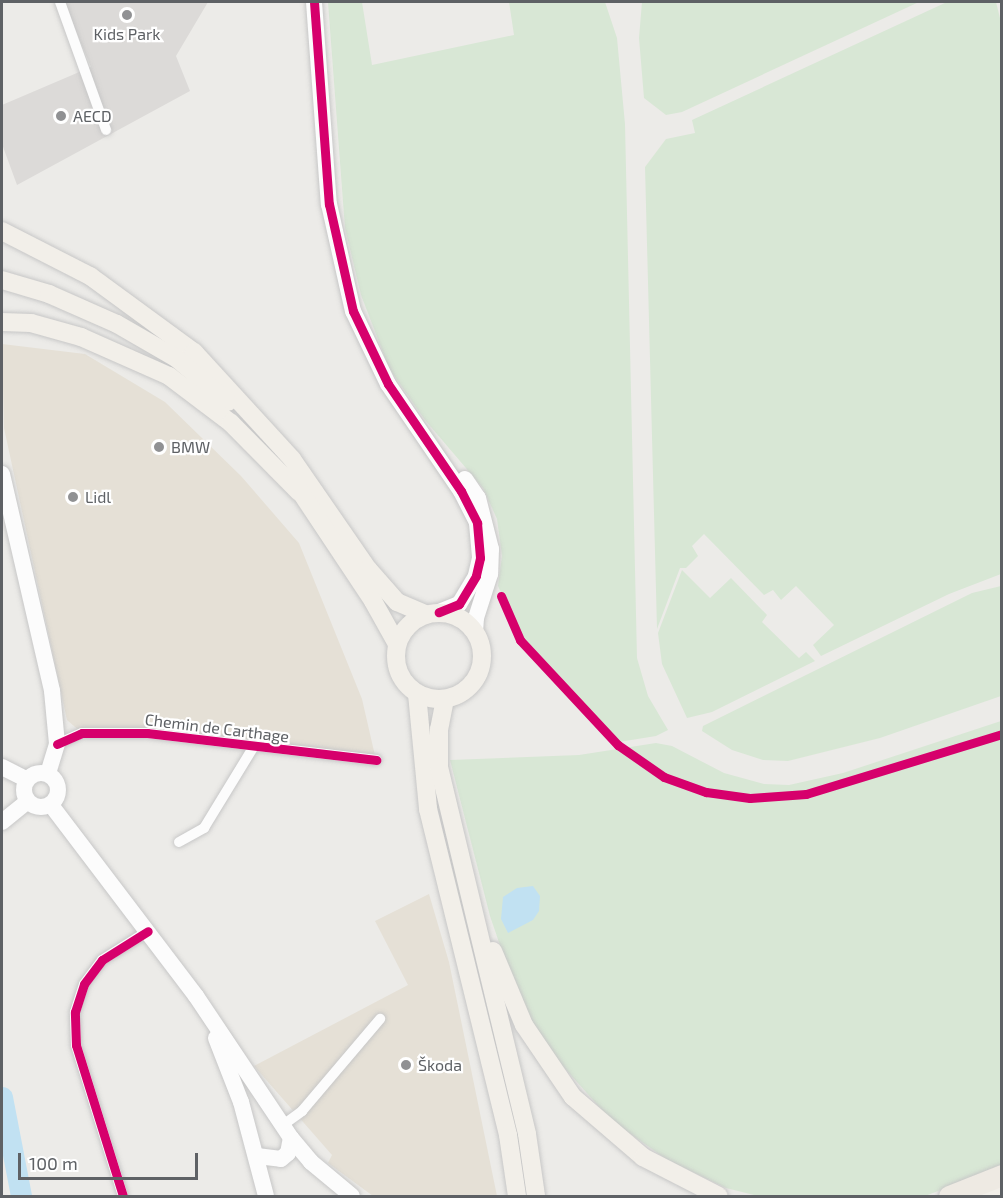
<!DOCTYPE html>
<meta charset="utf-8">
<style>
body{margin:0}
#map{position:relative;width:1003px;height:1198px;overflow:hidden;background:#ecebe8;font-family:"Exo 2",sans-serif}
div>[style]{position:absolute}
.commercial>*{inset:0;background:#e5e0d6}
.industrial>*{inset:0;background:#dcdad8}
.green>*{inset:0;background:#d8e7d5}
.water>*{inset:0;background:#c1e1f2}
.river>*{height:21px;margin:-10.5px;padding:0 10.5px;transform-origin:10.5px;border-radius:10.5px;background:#c1e1f2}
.roads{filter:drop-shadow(0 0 2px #c7c7c7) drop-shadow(0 0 2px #c7c7c7)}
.street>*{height:10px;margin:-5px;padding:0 5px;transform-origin:5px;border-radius:5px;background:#fcfcfc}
.secondary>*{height:16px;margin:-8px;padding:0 8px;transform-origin:8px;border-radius:8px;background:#fcfcfc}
.secondary>.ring{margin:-8px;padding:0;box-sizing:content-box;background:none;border:16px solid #fcfcfc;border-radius:50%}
.primary>*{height:18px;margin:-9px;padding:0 9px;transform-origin:9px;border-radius:9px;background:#f2efe9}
.primary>.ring{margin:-9px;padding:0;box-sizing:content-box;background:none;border:18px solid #f2efe9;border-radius:50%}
.highway>*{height:21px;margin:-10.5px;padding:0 10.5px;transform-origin:10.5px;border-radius:10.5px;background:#eeeae3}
.cycleway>*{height:9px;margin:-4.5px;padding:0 4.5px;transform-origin:4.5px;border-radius:4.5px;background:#d6006c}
.dots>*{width:16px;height:16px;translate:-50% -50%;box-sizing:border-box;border:3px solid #fff;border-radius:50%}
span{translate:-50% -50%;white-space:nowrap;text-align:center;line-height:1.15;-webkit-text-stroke:4.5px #fff;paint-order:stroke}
.poi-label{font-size:16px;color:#5e6165}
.left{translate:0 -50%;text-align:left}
.street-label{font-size:16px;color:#5e6165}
.frame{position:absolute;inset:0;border:3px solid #5e6165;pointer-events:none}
.scale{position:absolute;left:18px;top:1153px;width:180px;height:27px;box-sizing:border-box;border:3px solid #5e6165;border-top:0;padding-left:8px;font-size:18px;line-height:21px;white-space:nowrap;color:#5e6165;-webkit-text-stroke:4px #fff;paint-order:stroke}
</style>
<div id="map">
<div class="commercial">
<div style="clip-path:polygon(2px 344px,85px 354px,165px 402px,241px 476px,299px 543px,362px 699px,376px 760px,194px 738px,82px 733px,67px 720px,4px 428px)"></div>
<div style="clip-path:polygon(429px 894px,449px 962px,497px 1196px,373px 1196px,328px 1163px,332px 1155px,254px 1066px,408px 985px,375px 921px)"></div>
</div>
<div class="industrial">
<div style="clip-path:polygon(64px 2px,208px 2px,176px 56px,190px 91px,17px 185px,2px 144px,2px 105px,91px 67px)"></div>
</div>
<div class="green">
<div style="clip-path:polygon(328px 2px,362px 2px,372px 65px,514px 35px,509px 2px,605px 2px,617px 38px,625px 124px,637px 658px,648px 696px,668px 730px,656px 736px,619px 742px,524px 641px,498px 586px,502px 556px,497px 519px,483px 488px,425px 420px,389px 368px,361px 295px,345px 228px)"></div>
<div style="clip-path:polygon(642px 2px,919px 2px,682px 112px,666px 115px,644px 98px,639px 38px)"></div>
<div style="clip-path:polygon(947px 2px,996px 2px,1001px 22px,1001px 574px,949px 594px,821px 656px,813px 645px,834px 625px,796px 586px,781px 600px,773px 590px,764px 595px,704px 534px,692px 546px,698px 556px,686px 568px,680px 568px,657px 629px,645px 167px,666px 139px,695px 133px,692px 120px)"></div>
<div style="clip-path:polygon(682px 570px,710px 598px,731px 578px,767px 615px,762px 622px,799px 658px,806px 652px,815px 661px,712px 712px,687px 718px,662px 664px,658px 633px)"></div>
<div style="clip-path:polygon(1001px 586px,1001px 696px,880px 738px,788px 761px,763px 760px,732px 750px,702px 731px,703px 726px,972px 593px)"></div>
<div style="clip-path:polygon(1001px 721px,1001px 1167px,925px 1196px,758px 1196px,726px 1188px,666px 1159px,611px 1120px,543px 1044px,517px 995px,490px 916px,450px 760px,579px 755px,656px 743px,672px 746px,724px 773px,764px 784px,789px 785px,843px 773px)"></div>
</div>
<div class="water">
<div style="clip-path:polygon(533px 886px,540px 896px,539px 911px,533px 920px,508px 933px,501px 919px,503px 897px,517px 888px)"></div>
</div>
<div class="river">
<div style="left:2px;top:1097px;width:101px;rotate:79.1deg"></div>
</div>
<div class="roads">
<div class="street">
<div style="left:60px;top:2px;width:136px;rotate:70.2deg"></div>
<div style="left:57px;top:744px;width:27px;rotate:-24deg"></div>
<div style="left:82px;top:733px;width:65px"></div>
<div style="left:147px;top:733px;width:231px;rotate:6.7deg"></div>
<div style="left:179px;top:842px;width:29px;rotate:-29deg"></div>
<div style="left:204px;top:828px;width:96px;rotate:-58.6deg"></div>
<div style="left:283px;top:1125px;width:24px;rotate:-36deg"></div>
<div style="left:302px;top:1111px;width:121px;rotate:-49.7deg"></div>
<div style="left:123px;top:1196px;width:158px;rotate:-107.3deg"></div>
<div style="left:76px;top:1045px;width:33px;rotate:-92deg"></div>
<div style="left:75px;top:1012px;width:29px;rotate:-72deg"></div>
<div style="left:84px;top:984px;width:30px;rotate:-53deg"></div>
<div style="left:102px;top:960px;width:54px;rotate:-32.2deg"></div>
</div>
<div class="secondary">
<div style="left:314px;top:2px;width:203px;rotate:85.8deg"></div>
<div style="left:329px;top:204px;width:110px;rotate:77.4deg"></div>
<div style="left:353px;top:311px;width:81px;rotate:64.4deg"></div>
<div style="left:388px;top:384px;width:130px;rotate:55.7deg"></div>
<div style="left:461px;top:491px;width:36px;rotate:63deg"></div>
<div style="left:477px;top:523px;width:35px;rotate:85deg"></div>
<div style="left:480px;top:558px;width:18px;rotate:103deg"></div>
<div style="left:476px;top:576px;width:33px;rotate:121deg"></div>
<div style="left:459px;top:604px;width:22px;rotate:158deg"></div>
<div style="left:2px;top:474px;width:223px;rotate:77deg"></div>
<div style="left:52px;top:691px;width:53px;rotate:84.6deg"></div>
<div style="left:57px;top:744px;width:31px;rotate:107deg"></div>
<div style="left:465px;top:479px;width:23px;rotate:56deg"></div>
<div style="left:478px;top:498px;width:53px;rotate:75.7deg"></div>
<div style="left:491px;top:549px;width:25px;rotate:92deg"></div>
<div style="left:490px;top:574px;width:46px;rotate:107.7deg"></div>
<div style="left:476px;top:618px;width:14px;rotate:94deg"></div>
<div style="left:2px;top:767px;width:28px;rotate:27deg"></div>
<div class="ring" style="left:24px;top:773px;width:18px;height:18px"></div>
<div style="left:51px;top:805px;width:240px;rotate:52.8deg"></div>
<div style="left:196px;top:996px;width:171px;rotate:56.2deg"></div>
<div style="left:291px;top:1138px;width:31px;rotate:50deg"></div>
<div style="left:311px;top:1162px;width:53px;rotate:39.7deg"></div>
<div style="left:2px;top:822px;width:32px;rotate:-39deg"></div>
<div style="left:216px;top:1038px;width:69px;rotate:68.7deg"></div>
<div style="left:241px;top:1102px;width:97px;rotate:75.1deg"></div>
<div style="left:257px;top:1156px;width:24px;rotate:7deg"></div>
<div style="left:281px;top:1159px;width:9px;rotate:-41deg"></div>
<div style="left:288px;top:1153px;width:15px;rotate:-79deg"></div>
</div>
<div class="primary">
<div style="left:2px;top:231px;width:99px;rotate:27.1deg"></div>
<div style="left:90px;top:276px;width:129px;rotate:36.2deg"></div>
<div style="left:194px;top:352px;width:145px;rotate:47.5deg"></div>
<div style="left:292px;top:459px;width:134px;rotate:55.4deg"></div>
<div style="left:368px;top:569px;width:44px;rotate:48.7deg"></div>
<div style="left:397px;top:602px;width:30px;rotate:23deg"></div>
<div style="left:2px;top:280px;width:49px;rotate:16.6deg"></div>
<div style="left:49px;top:294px;width:74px;rotate:23.8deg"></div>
<div style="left:117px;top:324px;width:68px;rotate:30deg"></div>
<div style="left:176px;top:358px;width:68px;rotate:40.2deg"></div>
<div style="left:2px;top:322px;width:29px;rotate:2deg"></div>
<div style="left:31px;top:323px;width:52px;rotate:15.6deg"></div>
<div style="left:81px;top:337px;width:96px;rotate:23.9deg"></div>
<div style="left:169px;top:376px;width:78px;rotate:37.2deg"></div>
<div style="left:231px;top:423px;width:97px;rotate:45.4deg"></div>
<div style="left:294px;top:482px;width:143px;rotate:56.4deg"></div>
<div style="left:373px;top:601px;width:49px;rotate:60.8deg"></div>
<div class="ring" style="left:396px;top:613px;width:68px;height:68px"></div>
<div style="left:417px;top:694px;width:116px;rotate:84.5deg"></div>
<div style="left:428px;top:809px;width:336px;rotate:76.2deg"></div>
<div style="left:508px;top:1135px;width:62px;rotate:81.6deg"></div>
<div style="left:445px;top:699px;width:31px;rotate:101deg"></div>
<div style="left:439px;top:729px;width:38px;rotate:90deg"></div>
<div style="left:439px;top:767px;width:377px;rotate:76.5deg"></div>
<div style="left:527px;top:1134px;width:63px;rotate:81.7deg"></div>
<div style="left:493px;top:951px;width:80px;rotate:67.3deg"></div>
<div style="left:524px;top:1025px;width:87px;rotate:55.8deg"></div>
<div style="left:573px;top:1097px;width:92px;rotate:40.6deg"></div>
<div style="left:643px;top:1157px;width:85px;rotate:27.2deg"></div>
<div style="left:985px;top:1196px;width:17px;rotate:-13deg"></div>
</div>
<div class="highway">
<div style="left:949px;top:1196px;width:57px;rotate:-21.6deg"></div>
</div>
</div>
<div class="cycleway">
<div style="left:314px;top:2px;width:203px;rotate:85.8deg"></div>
<div style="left:329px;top:204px;width:110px;rotate:77.4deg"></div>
<div style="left:353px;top:311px;width:81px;rotate:64.4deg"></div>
<div style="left:388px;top:384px;width:130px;rotate:55.7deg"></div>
<div style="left:461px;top:491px;width:36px;rotate:63deg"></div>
<div style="left:477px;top:523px;width:35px;rotate:85deg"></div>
<div style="left:480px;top:558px;width:18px;rotate:103deg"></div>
<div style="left:476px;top:576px;width:33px;rotate:121deg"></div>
<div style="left:459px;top:604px;width:22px;rotate:158deg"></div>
<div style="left:501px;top:596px;width:48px;rotate:66.6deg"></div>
<div style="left:520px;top:640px;width:144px;rotate:47deg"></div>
<div style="left:618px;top:745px;width:56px;rotate:34.8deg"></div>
<div style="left:664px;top:777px;width:45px;rotate:19.7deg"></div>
<div style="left:706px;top:792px;width:44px;rotate:7.8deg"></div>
<div style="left:750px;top:798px;width:56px;rotate:-4.1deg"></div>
<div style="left:806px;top:794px;width:205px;rotate:-17deg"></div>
<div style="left:57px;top:744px;width:27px;rotate:-24deg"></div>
<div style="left:82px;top:733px;width:65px"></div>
<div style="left:147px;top:733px;width:231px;rotate:6.7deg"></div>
<div style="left:123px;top:1196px;width:158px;rotate:-107.3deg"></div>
<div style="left:76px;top:1045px;width:33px;rotate:-92deg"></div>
<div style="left:75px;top:1012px;width:29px;rotate:-72deg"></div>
<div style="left:84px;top:984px;width:30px;rotate:-53deg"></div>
<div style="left:102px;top:960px;width:54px;rotate:-32.2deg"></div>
</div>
<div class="dots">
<div style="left:127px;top:15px;background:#909193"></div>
<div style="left:61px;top:116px;background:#909193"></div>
<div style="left:159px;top:447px;background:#909193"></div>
<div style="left:73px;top:497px;background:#909193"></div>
<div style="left:406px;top:1065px;background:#909193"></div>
</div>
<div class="poi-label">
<span style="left:127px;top:34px">Kids Park</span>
<span class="left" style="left:73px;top:116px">AECD</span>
<span class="left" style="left:171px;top:447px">BMW</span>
<span class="left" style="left:85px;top:497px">Lidl</span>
<span class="left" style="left:418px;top:1065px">Škoda</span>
</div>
<div class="street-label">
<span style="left:217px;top:728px;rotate:7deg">Chemin de Carthage</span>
</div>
<div class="frame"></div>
<div class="scale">100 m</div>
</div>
